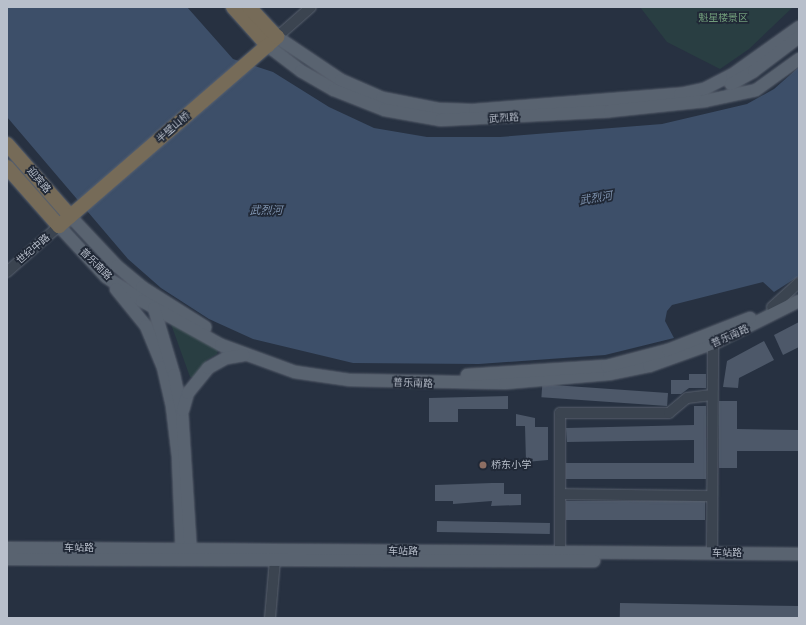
<!DOCTYPE html>
<meta charset="utf-8">
<style>
body{margin:0}
#map{position:relative;width:806px;height:625px;overflow:hidden;background:#273141;font-family:"DejaVu Sans","Noto Sans SC",sans-serif}
div>[style]{position:absolute}
.green>*{inset:0;background:#293e42}
.water>*{inset:0;background:#3d4f69}
.building>*{inset:0;background:#4d5869;transform-origin:0 0}
.roads{filter:drop-shadow(0 0 1px #59616e) drop-shadow(0 0 1px #59616e)}
.minor>*{height:10px;margin:-5px;padding:0 5px;transform-origin:5px;border-radius:5px;background:#3b4450}
.major>*{height:12px;margin:-6px;padding:0 6px;transform-origin:6px;border-radius:6px;background:#596370}
.highway>*{height:14px;margin:-7px;padding:0 7px;transform-origin:7px;border-radius:7px;background:#766b58}
.dots>*{width:11px;height:11px;translate:-50% -50%;box-sizing:border-box;border:2px solid #202836;border-radius:50%}
span{translate:-50% -50%;white-space:nowrap;text-align:center;line-height:1.15;-webkit-text-stroke:3.5px #202836;paint-order:stroke}
.park-label{font-size:10px;color:#709b7a}
.street-label{font-size:10px;color:#b8bfcb}
.poi-label{font-size:10px;color:#b8bfcb}
.left{translate:0 -50%;text-align:left}
.water-label{font-size:11px;color:#8095b1;font-style:italic}
.frame{position:absolute;inset:0;border:8px solid #b8bfcb;pointer-events:none}
</style>
<div id="map">
<div class="green">
<div style="clip-path:polygon(640px 7px,793px 7px,749px 49px,720px 69px,667px 42px)"></div>
<div style="clip-path:polygon(171px 324px,218px 349px,217px 354px,207px 360px,193px 377px,190px 377px)"></div>
</div>
<div class="water">
<div style="clip-path:polygon(7px 7px,187px 7px,233px 59px,273px 72px,329px 107px,374px 128px,427px 137px,500px 137px,662px 124px,747px 104px,774px 89px,799px 67px,799px 276px,774px 292px,763px 282px,672px 305px,667px 311px,665px 321px,674px 338px,605px 355px,479px 364px,353px 363px,253px 339px,209px 319px,161px 288px,128px 259px,7px 117px)"></div>
</div>
<div class="building">
<div style="clip-path:polygon(799px 322px,799px 347px,783px 355px,774px 335px)"></div>
<div style="clip-path:polygon(764px 341px,774px 360px,739px 378px,738px 388px,723px 387px,727px 361px)"></div>
<div style="clip-path:polygon(689px 374px,706px 374px,706px 388px,689px 388px,681px 394px,671px 394px,671px 380px,689px 380px)"></div>
<div style="left:668px;top:393px;width:13px;height:126px;rotate:94deg"></div>
<div style="clip-path:polygon(508px 396px,508px 409px,458px 409px,458px 422px,429px 422px,429px 398px)"></div>
<div style="clip-path:polygon(719px 401px,737px 401px,737px 429px,799px 430px,799px 451px,737px 451px,737px 468px,719px 468px)"></div>
<div style="clip-path:polygon(694px 406px,706px 406px,706px 479px,566px 479px,566px 463px,694px 463px,694px 440px,567px 442px,566px 428px,694px 425px)"></div>
<div style="clip-path:polygon(516px 414px,535px 418px,535px 427px,548px 427px,548px 460px,526px 462px,525px 426px,516px 426px)"></div>
<div style="clip-path:polygon(492px 483px,504px 483px,504px 494px,521px 494px,521px 505px,491px 506px,492px 501px,453px 504px,453px 501px,435px 501px,435px 485px)"></div>
<div style="left:566px;top:501px;width:139px;height:19px"></div>
<div style="left:437px;top:521px;width:113px;height:11px;rotate:1deg"></div>
<div style="left:620px;top:603px;width:179px;height:15px;rotate:1deg"></div>
</div>
<div class="roads">
<div class="minor">
<div style="left:277px;top:37px;width:45px;rotate:-41.4deg"></div>
<div style="left:7px;top:272px;width:69px;rotate:-41.5deg"></div>
<div style="left:772px;top:307px;width:36px;rotate:-42deg"></div>
<div style="left:560px;top:494px;width:152px;rotate:0.8deg"></div>
<div style="left:560px;top:552px;width:139px;rotate:-90deg"></div>
<div style="left:560px;top:413px;width:109px"></div>
<div style="left:669px;top:413px;width:23px;rotate:-40deg"></div>
<div style="left:687px;top:398px;width:25px;rotate:-7deg"></div>
<div style="left:712px;top:553px;width:209px;rotate:-89.7deg"></div>
<div style="left:270px;top:618px;width:58px;rotate:-85.1deg"></div>
</div>
<div class="major">
<div style="left:277px;top:37px;width:77px;rotate:33.9deg"></div>
<div style="left:341px;top:80px;width:45px;rotate:23.7deg"></div>
<div style="left:382px;top:98px;width:57px;rotate:11.1deg"></div>
<div style="left:438px;top:109px;width:37px;rotate:2deg"></div>
<div style="left:475px;top:110px;width:206px;rotate:-4.5deg"></div>
<div style="left:680px;top:94px;width:25px;rotate:-12deg"></div>
<div style="left:704px;top:89px;width:31px;rotate:-27deg"></div>
<div style="left:732px;top:75px;width:82px;rotate:-35.6deg"></div>
<div style="left:268px;top:46px;width:41px;rotate:37.1deg"></div>
<div style="left:301px;top:71px;width:38px;rotate:30deg"></div>
<div style="left:334px;top:90px;width:55px;rotate:21.4deg"></div>
<div style="left:385px;top:110px;width:57px;rotate:10.1deg"></div>
<div style="left:441px;top:120px;width:169px;rotate:-3deg"></div>
<div style="left:610px;top:111px;width:96px;rotate:-6deg"></div>
<div style="left:705px;top:101px;width:52px;rotate:-12.2deg"></div>
<div style="left:756px;top:90px;width:53px;rotate:-35.8deg"></div>
<div style="left:731px;top:84px;width:26px;rotate:-29deg"></div>
<div style="left:754px;top:71px;width:56px;rotate:-37.1deg"></div>
<div style="left:70px;top:216px;width:69px;rotate:46.8deg"></div>
<div style="left:117px;top:266px;width:33px;rotate:40deg"></div>
<div style="left:142px;top:287px;width:75px;rotate:32.4deg"></div>
<div style="left:59px;top:226px;width:69px;rotate:47.3deg"></div>
<div style="left:106px;top:277px;width:43px;rotate:33.7deg"></div>
<div style="left:142px;top:301px;width:90px;rotate:29.1deg"></div>
<div style="left:221px;top:345px;width:79px;rotate:20deg"></div>
<div style="left:295px;top:372px;width:56px;rotate:8.3deg"></div>
<div style="left:350px;top:380px;width:155px;rotate:1.1deg"></div>
<div style="left:505px;top:383px;width:104px;rotate:-4.9deg"></div>
<div style="left:609px;top:374px;width:41px;rotate:-11.3deg"></div>
<div style="left:649px;top:366px;width:74px;rotate:-19.7deg"></div>
<div style="left:719px;top:341px;width:89px;rotate:-26.6deg"></div>
<div style="left:116px;top:289px;width:48px;rotate:51deg"></div>
<div style="left:146px;top:326px;width:44px;rotate:67.5deg"></div>
<div style="left:163px;top:367px;width:40px;rotate:77deg"></div>
<div style="left:172px;top:406px;width:50px;rotate:83.2deg"></div>
<div style="left:178px;top:456px;width:99px;rotate:87.7deg"></div>
<div style="left:154px;top:308px;width:70px;rotate:73.4deg"></div>
<div style="left:174px;top:375px;width:39px;rotate:78deg"></div>
<div style="left:182px;top:413px;width:142px;rotate:86.4deg"></div>
<div style="left:467px;top:375px;width:140px;rotate:-3.7deg"></div>
<div style="left:607px;top:366px;width:63px;rotate:-14.7deg"></div>
<div style="left:668px;top:350px;width:88px;rotate:-21.3deg"></div>
<div style="left:183px;top:410px;width:18px;rotate:-74deg"></div>
<div style="left:188px;top:393px;width:32px;rotate:-51deg"></div>
<div style="left:208px;top:368px;width:21px;rotate:-29deg"></div>
<div style="left:226px;top:358px;width:18px;rotate:-9deg"></div>
<div style="left:7px;top:548px;width:792px;rotate:0.43deg"></div>
<div style="left:7px;top:559px;width:587px;rotate:0.2deg"></div>
</div>
<div class="highway">
<div style="left:233px;top:7px;width:52px;rotate:48.1deg"></div>
<div style="left:7px;top:144px;width:96px;rotate:48.8deg"></div>
<div style="left:7px;top:167px;width:79px;rotate:48.6deg"></div>
<div style="left:59px;top:226px;width:289px;rotate:-40.9deg"></div>
<div style="left:277px;top:37px;width:41px;rotate:-133deg"></div>
</div>
</div>
<div class="dots">
<div style="left:483px;top:465px;background:#8d6e63"></div>
</div>
<div class="park-label">
<span style="left:723px;top:18px">魁星楼景区</span>
</div>
<div class="street-label">
<span style="left:504px;top:118px;rotate:-4deg">武烈路</span>
<span style="left:173px;top:127px;rotate:-41deg">半壁山桥</span>
<span style="left:39px;top:180px;rotate:49deg">迎宾路</span>
<span style="left:33px;top:249px;rotate:-41deg">世纪中路</span>
<span style="left:96px;top:264px;rotate:45deg">普乐南路</span>
<span style="left:730px;top:336px;rotate:-24deg">普乐南路</span>
<span style="left:413px;top:383px;rotate:2deg">普乐南路</span>
<span style="left:79px;top:548px">车站路</span>
<span style="left:403px;top:551px;rotate:1deg">车站路</span>
<span style="left:727px;top:553px">车站路</span>
</div>
<div class="poi-label">
<span class="left" style="left:491px;top:465px">桥东小学</span>
</div>
<div class="water-label">
<span style="left:596px;top:199px;rotate:-9deg">武烈河</span>
<span style="left:266px;top:211px">武烈河</span>
</div>
<div class="frame"></div>
</div>
